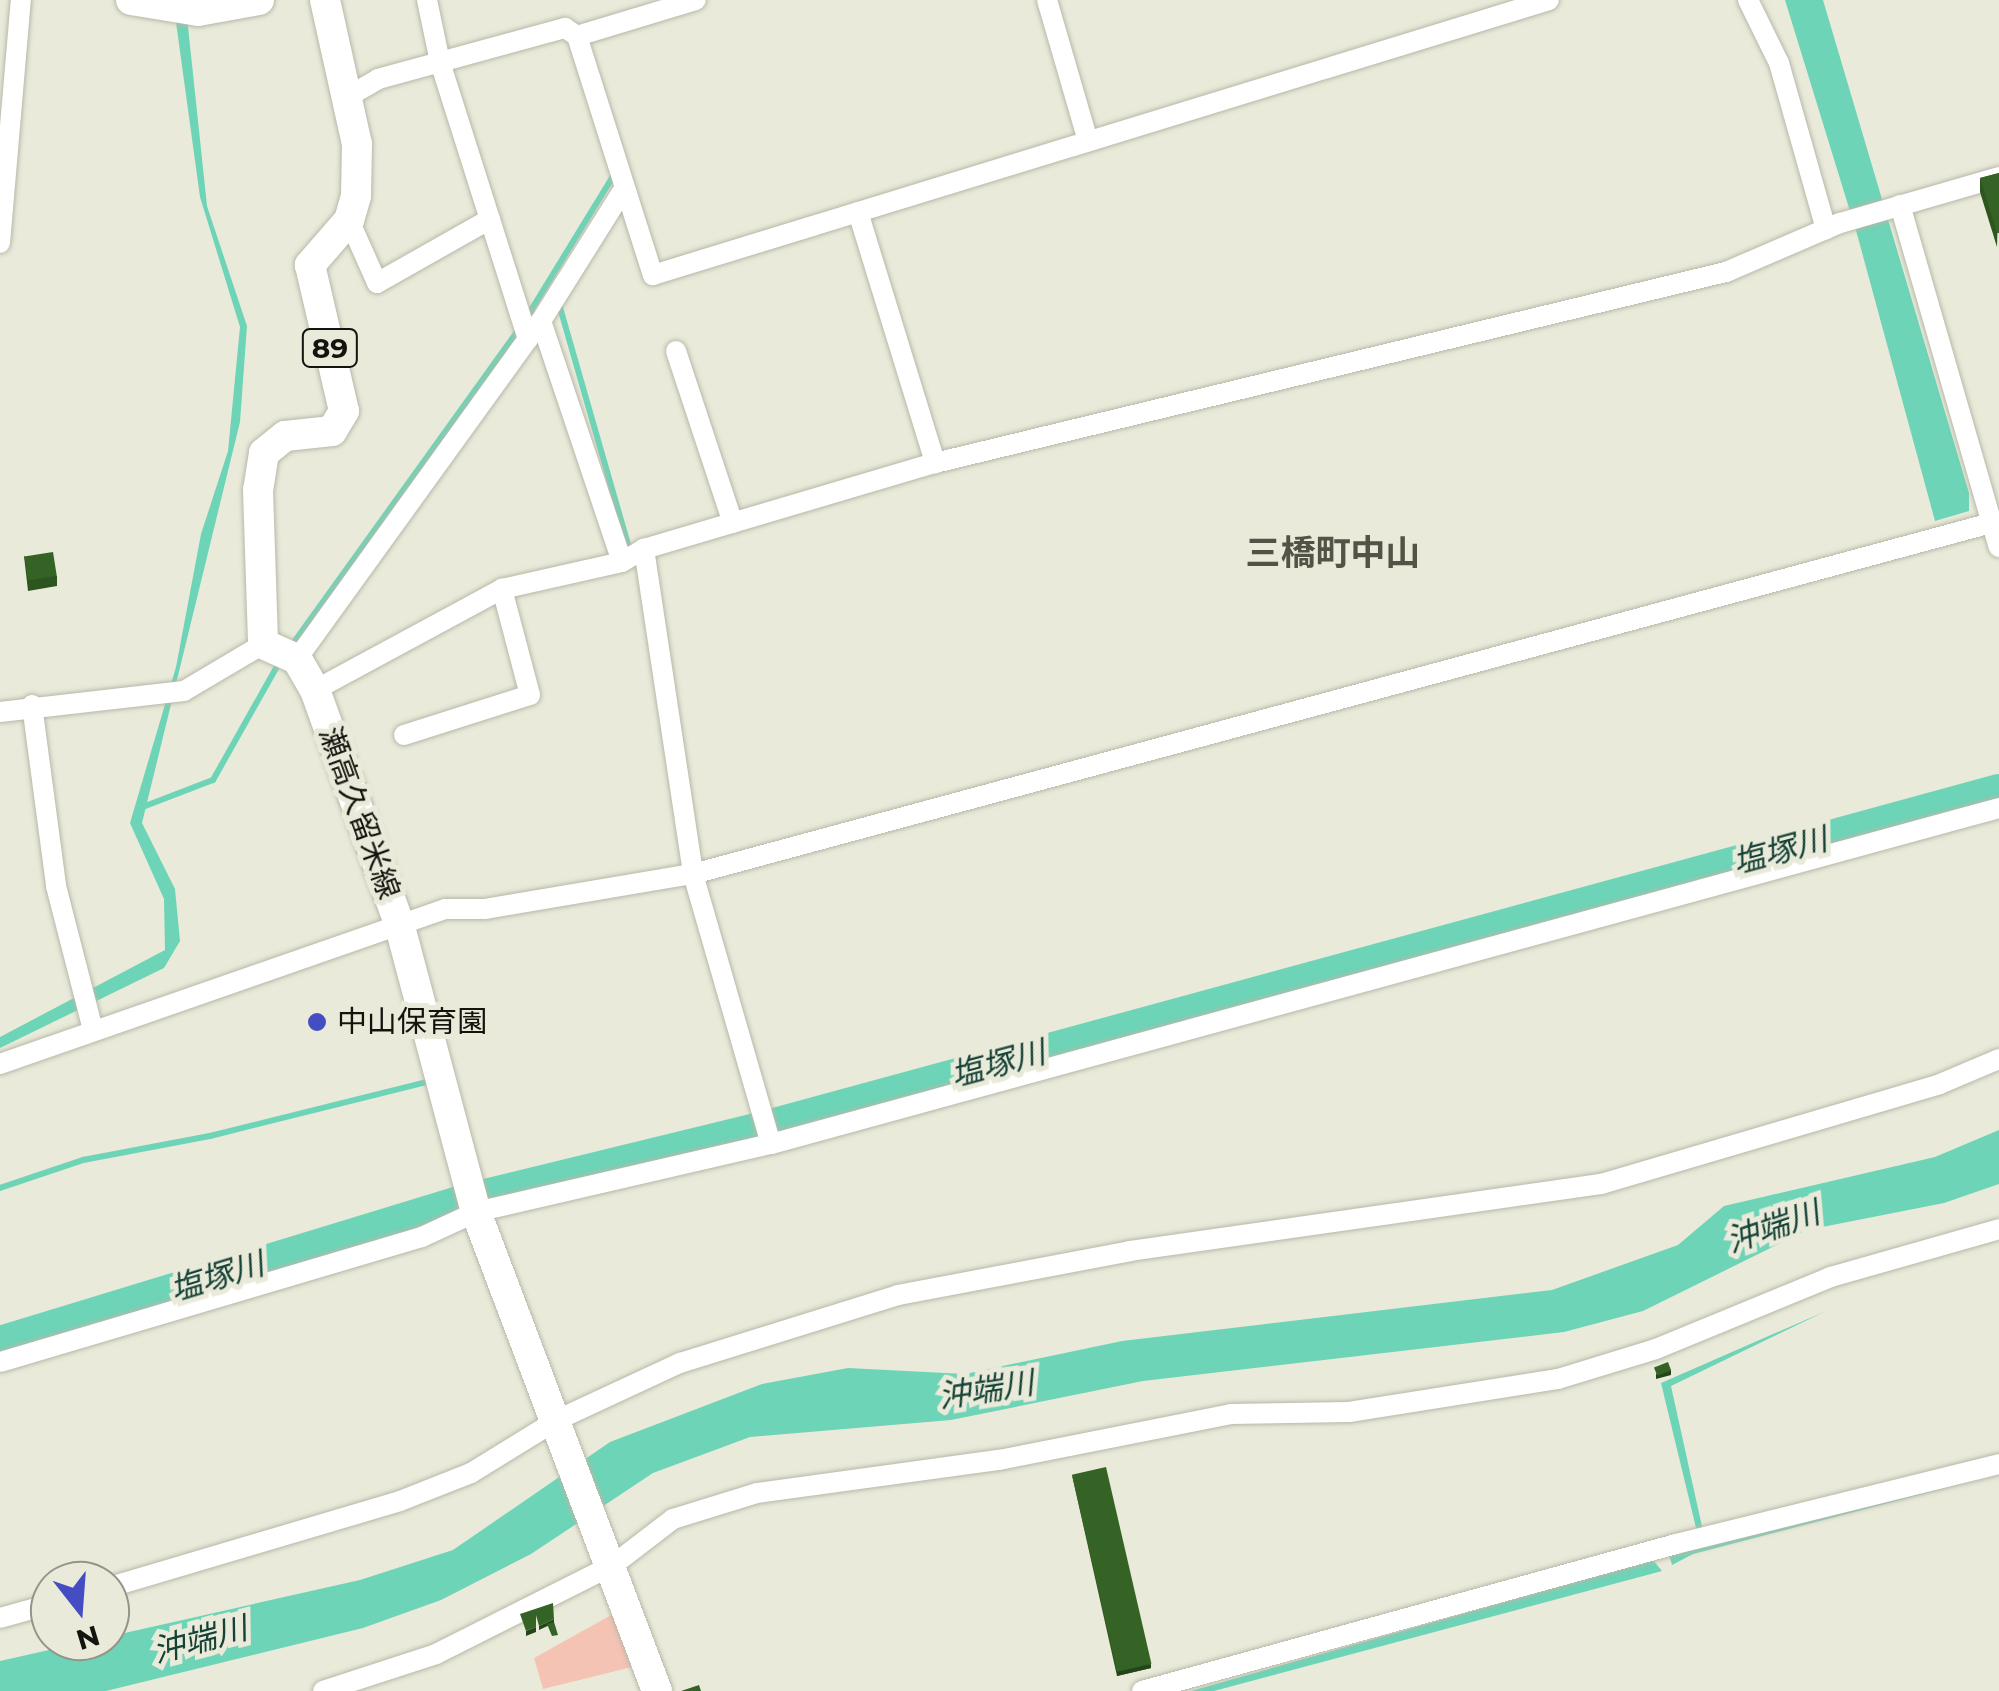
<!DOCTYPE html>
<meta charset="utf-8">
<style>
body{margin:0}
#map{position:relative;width:1999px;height:1691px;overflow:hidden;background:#eaeada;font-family:Montserrat,"Noto Sans JP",sans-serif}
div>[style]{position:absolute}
.green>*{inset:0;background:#f5c3b4}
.water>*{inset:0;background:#6dd4b7}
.stream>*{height:6px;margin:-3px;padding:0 3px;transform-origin:3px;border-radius:3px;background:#6dd4b7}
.river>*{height:35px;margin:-17.5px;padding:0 17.5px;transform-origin:17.5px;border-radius:17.5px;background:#6dd4b7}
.roads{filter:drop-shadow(0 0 2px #b8b8a9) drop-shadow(0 0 2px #b8b8a9)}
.minor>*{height:20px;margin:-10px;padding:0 10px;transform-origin:10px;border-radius:10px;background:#fff}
.primary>*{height:30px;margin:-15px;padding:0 15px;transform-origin:15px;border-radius:15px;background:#fff}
.wall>*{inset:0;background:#2d5520}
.shaded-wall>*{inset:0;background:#24451a}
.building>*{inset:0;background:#346325;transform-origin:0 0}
.dots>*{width:28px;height:28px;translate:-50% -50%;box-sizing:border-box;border:5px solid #eaeada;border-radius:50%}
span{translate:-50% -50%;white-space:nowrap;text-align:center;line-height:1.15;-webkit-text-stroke:10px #eaeada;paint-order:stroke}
.shield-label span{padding:2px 8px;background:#eaeada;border:2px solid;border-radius:8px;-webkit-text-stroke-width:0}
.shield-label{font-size:28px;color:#14140f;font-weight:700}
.street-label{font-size:30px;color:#14140f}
.poi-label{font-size:30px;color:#14140f}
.left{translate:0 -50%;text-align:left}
.water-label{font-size:32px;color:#144236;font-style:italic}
.quarter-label{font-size:35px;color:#535246;font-weight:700}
.north{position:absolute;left:30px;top:1561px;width:100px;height:100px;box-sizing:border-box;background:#eaeada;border:2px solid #949489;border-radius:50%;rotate:163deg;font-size:28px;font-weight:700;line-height:40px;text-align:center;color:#14140f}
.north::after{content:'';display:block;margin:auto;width:35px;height:45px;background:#454dc2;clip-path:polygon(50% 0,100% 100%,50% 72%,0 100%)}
</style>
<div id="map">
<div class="green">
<div style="clip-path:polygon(613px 1614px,636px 1666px,543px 1689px,534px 1658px)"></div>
</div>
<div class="water">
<div style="clip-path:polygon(1785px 0,1823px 0,1969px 493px,1969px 511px,1935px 521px,1857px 234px)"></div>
<div style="clip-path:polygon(175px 15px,187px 17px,207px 206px,247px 326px,240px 422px,142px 823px,175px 889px,180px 941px,164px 968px,0 1048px,0 1037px,165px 950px,164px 899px,130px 823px,176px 667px,201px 534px,228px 451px,240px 327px,200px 197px)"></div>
<div style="clip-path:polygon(1999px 1130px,1999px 1184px,1944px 1203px,1807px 1230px,1643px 1311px,1564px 1332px,1143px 1381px,951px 1420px,750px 1437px,653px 1473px,531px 1554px,441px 1600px,363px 1628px,106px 1691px,0 1691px,0 1661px,360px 1580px,453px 1550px,610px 1442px,762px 1384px,848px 1368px,965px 1374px,1122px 1341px,1552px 1290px,1678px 1245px,1724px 1206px,1935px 1157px)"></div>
<div style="clip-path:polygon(1826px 1311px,1671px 1386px,1703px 1531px,1697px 1532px,1661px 1383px)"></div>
<div style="clip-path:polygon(1999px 1474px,1693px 1554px,1672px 1565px,1669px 1555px)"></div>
<div style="clip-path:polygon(1653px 1560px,1662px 1571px,1214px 1691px,1191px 1691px)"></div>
</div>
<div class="stream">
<div style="left:559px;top:304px;width:257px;rotate:74deg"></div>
<div style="left:525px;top:320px;width:172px;rotate:-58.5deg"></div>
<div style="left:292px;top:645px;width:388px;rotate:-54.3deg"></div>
<div style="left:140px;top:808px;width:78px;rotate:-21deg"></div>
<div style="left:213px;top:780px;width:134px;rotate:-60.6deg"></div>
<div style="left:0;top:1188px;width:88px;rotate:-18.6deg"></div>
<div style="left:83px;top:1160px;width:129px;rotate:-10.7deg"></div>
<div style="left:210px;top:1136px;width:227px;rotate:-14deg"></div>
</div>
<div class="river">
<div style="left:0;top:1343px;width:481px;rotate:-17deg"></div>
<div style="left:460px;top:1202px;width:305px;rotate:-13.7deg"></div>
<div style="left:756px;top:1130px;width:1288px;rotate:-15.26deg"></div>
</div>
<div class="roads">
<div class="minor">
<div style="left:427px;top:0;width:63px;rotate:78.2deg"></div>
<div style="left:440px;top:62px;width:291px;rotate:72.4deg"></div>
<div style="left:1047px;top:0;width:147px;rotate:73.8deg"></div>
<div style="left:1748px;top:0;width:70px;rotate:63.8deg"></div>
<div style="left:1779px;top:63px;width:173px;rotate:74.2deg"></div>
<div style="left:577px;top:36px;width:124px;rotate:-16.8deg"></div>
<div style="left:349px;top:96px;width:34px;rotate:-30deg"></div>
<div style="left:378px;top:79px;width:194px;rotate:-15.3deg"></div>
<div style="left:565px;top:28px;width:14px;rotate:34deg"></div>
<div style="left:577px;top:36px;width:251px;rotate:72.4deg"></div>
<div style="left:653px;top:275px;width:937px;rotate:-17.06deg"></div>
<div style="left:1900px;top:205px;width:356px;rotate:73.9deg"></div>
<div style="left:858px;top:212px;width:263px;rotate:72.9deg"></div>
<div style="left:349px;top:220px;width:69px;rotate:66deg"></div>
<div style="left:377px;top:283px;width:130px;rotate:-29.5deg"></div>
<div style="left:0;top:243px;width:244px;rotate:-85.1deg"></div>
<div style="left:541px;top:321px;width:254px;rotate:71.4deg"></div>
<div style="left:676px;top:351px;width:181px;rotate:71.7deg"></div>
<div style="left:644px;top:549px;width:329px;rotate:81.4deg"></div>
<div style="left:693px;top:874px;width:281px;rotate:73.9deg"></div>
<div style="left:771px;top:1144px;width:1273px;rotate:-15.3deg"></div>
<div style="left:297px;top:659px;width:417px;rotate:-54.2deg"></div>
<div style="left:541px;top:321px;width:152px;rotate:-57.9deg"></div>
<div style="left:315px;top:690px;width:213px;rotate:-28.4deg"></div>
<div style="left:502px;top:589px;width:123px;rotate:-12.7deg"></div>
<div style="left:622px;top:562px;width:26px;rotate:-31deg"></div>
<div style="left:644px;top:549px;width:303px;rotate:-16.5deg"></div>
<div style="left:935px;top:463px;width:814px;rotate:-13.58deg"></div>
<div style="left:1726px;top:272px;width:124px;rotate:-23.3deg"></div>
<div style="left:1840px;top:223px;width:166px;rotate:-16.1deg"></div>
<div style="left:32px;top:705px;width:183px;rotate:82.4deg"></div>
<div style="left:56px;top:886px;width:149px;rotate:75.6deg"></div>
<div style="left:0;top:712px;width:185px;rotate:-6.5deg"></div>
<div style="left:184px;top:691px;width:92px;rotate:-30.7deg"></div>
<div style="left:404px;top:735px;width:132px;rotate:-17.6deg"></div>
<div style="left:530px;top:695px;width:110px;rotate:-104.8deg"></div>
<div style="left:0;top:1064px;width:471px;rotate:-19.2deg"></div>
<div style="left:445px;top:909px;width:40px"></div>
<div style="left:485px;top:909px;width:211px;rotate:-9.6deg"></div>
<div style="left:693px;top:874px;width:1353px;rotate:-15.13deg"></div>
<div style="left:0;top:1362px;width:440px;rotate:-16.5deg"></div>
<div style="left:422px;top:1237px;width:60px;rotate:-24.8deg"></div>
<div style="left:476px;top:1212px;width:303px;rotate:-13deg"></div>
<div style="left:110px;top:1587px;width:302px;rotate:-16.5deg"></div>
<div style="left:400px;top:1501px;width:76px;rotate:-21.5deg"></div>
<div style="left:471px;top:1473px;width:101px;rotate:-31.6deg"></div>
<div style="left:557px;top:1420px;width:136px;rotate:-24.9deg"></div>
<div style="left:680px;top:1363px;width:228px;rotate:-17.3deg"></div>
<div style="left:898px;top:1295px;width:236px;rotate:-10.7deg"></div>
<div style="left:1130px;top:1251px;width:476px;rotate:-8.1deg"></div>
<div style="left:1601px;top:1184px;width:353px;rotate:-16.4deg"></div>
<div style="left:1940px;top:1084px;width:64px;rotate:-23deg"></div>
<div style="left:0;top:1618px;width:52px;rotate:-15.6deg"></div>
<div style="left:323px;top:1691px;width:119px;rotate:-18.1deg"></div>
<div style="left:436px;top:1654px;width:198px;rotate:-26.7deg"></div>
<div style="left:613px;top:1565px;width:76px;rotate:-37.5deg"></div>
<div style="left:673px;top:1519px;width:88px;rotate:-17.2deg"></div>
<div style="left:757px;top:1493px;width:244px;rotate:-7.8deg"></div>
<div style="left:999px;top:1460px;width:237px;rotate:-11.2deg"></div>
<div style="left:1231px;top:1414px;width:118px;rotate:-1deg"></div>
<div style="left:1349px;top:1412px;width:212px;rotate:-9deg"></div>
<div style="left:1558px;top:1379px;width:102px;rotate:-17deg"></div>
<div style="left:1656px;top:1349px;width:189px;rotate:-22.4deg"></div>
<div style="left:1831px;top:1277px;width:175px;rotate:-15.9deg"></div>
<div style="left:1142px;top:1691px;width:554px;rotate:-15.39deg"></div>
<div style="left:1676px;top:1544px;width:333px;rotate:-13.9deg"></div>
</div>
<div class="primary">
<div style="left:131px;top:0;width:68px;rotate:9.3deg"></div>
<div style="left:198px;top:11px;width:62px;rotate:-10.2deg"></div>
<div style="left:325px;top:0;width:148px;rotate:77.5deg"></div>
<div style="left:357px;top:144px;width:52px;rotate:91.1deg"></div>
<div style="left:356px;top:196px;width:25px;rotate:106deg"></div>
<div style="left:349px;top:220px;width:60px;rotate:130.9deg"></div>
<div style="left:310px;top:265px;width:150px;rotate:76.9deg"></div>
<div style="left:344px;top:411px;width:23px;rotate:121deg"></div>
<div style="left:332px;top:431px;width:47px;rotate:173.9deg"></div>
<div style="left:285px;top:436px;width:27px;rotate:141deg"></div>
<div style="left:264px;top:453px;width:37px;rotate:99deg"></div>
<div style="left:258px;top:490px;width:154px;rotate:88.1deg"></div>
<div style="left:263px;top:644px;width:37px;rotate:24deg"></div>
<div style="left:297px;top:659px;width:36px;rotate:60deg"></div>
<div style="left:315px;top:690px;width:248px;rotate:70.2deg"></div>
<div style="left:399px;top:923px;width:299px;rotate:75.1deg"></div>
<div style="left:476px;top:1212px;width:512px;rotate:69.3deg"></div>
</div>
</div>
<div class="wall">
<div style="clip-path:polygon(1999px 173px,1997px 247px,1980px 192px,1980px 178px)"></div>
<div style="clip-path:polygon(24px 556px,57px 576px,57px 586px,28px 591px)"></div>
<div style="clip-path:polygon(1072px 1475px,1151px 1668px,1117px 1676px)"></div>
</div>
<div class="shaded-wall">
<div style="clip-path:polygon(1671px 1370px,1671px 1375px,1656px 1379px,1656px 1374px)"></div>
<div style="clip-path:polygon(554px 1619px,554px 1623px,539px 1630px,539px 1626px)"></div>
<div style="clip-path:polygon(536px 1627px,536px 1632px,526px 1636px,526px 1631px)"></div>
<div style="clip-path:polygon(1151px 1664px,1151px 1668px,1117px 1676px,1117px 1671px)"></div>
</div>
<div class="building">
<div style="clip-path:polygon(1999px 173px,1999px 233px,1997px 233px,1980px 178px)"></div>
<div style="left:53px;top:552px;width:24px;height:29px;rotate:81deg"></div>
<div style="left:1668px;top:1362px;width:9px;height:15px;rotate:69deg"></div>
<div style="left:1106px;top:1467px;width:202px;height:35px;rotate:77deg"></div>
<div style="clip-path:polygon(553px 1603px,554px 1619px,539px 1626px,536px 1615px,536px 1627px,526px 1631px,520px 1614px)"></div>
<div style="clip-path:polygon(554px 1622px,558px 1635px,552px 1636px,547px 1624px)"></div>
<div style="clip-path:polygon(699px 1685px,701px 1691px,681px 1691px)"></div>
</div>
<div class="dots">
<div style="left:317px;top:1022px;background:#454dc2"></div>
</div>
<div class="shield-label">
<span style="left:330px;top:348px">89</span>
</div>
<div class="street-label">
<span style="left:359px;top:813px;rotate:70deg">瀬高久留米線</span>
</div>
<div class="poi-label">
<span class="left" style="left:337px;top:1022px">中山保育園</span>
</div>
<div class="water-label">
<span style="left:1780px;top:851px;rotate:-15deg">塩塚川</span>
<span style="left:998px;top:1064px;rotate:-15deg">塩塚川</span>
<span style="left:1773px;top:1227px;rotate:-19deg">沖端川</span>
<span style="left:217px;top:1277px;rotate:-17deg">塩塚川</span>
<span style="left:986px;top:1390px;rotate:-9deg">沖端川</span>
<span style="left:200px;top:1640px;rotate:-15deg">沖端川</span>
</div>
<div class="quarter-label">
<span style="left:1333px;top:553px">三橋町中山</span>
</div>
<div class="north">N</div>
</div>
